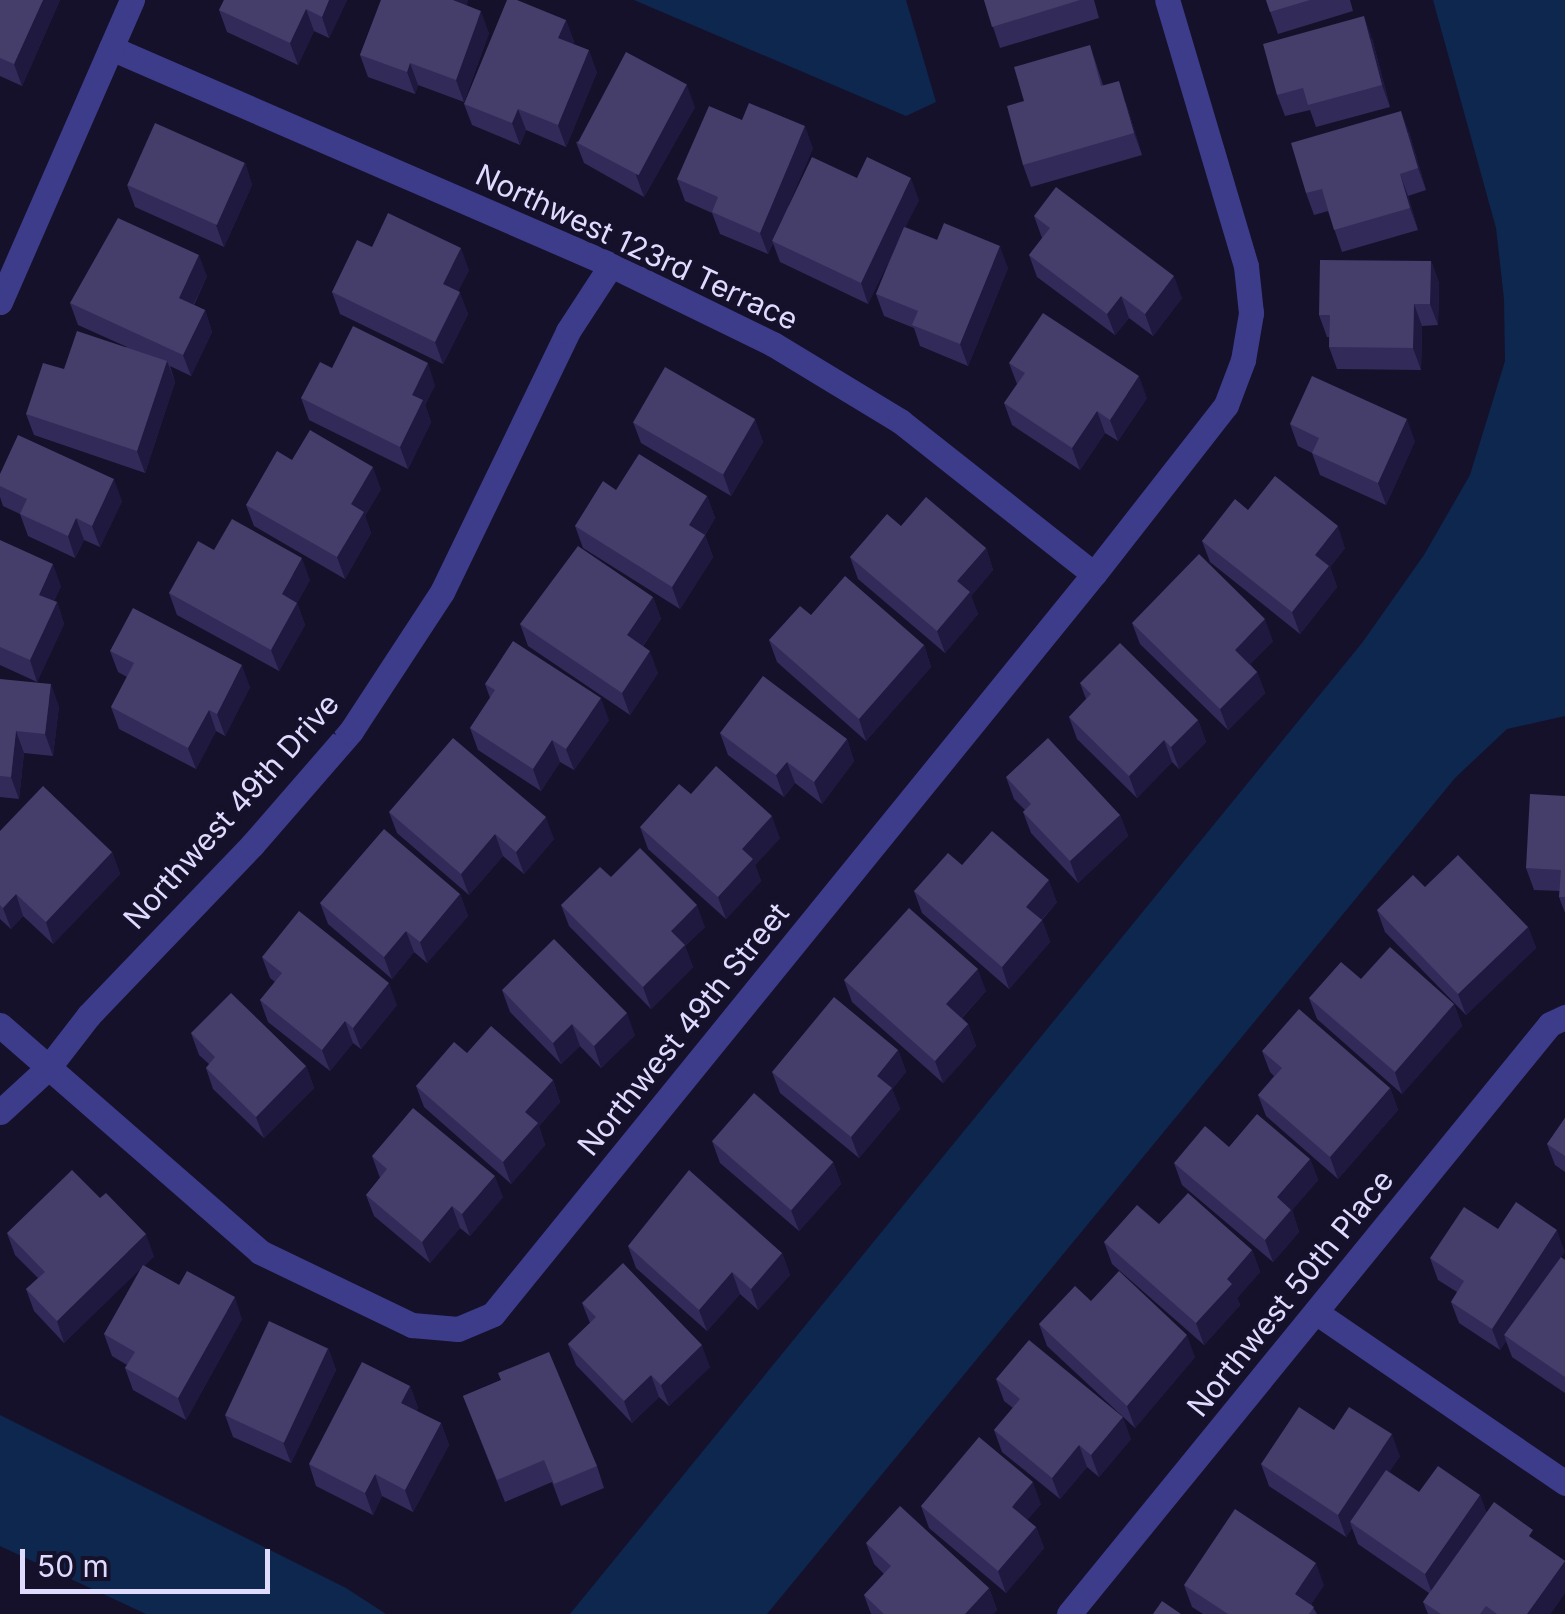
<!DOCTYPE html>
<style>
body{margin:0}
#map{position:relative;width:1565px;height:1614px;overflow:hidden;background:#15112b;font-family:Inter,sans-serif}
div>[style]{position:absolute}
.water>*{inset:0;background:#0d274f}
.minor>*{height:25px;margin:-12.5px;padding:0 12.5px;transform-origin:12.5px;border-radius:12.5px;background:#3d3c8a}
.wall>*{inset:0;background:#322a59}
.shaded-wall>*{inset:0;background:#1f183f}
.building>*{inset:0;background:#453d6a;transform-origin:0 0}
span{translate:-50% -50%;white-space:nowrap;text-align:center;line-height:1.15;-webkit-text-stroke:10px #15112b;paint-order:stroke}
.street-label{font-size:30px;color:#dfdbff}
.scale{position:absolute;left:20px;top:1549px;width:250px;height:45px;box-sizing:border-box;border:5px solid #dfdbff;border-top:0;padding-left:12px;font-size:30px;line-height:35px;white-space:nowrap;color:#dfdbff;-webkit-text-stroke:8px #15112b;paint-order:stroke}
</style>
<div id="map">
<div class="water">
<div style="clip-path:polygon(634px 0,906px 0,936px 102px,906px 116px)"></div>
<div style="clip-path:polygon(1433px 0,1565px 0,1565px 716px,1507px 729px,1455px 778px,767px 1614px,570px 1614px,1362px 643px,1424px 555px,1470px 475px,1505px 361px,1504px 299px,1496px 228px)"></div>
<div style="clip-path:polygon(0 1415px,346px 1588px,386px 1614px,146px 1614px,0 1546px)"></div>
</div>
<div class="minor">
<div style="left:111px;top:48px;width:545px;rotate:23.46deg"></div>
<div style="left:611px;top:265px;width:180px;rotate:26deg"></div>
<div style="left:773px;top:344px;width:149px;rotate:31.2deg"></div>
<div style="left:900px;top:421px;width:247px;rotate:38.3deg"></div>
<div style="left:0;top:302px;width:330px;rotate:-66.4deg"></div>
<div style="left:0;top:1025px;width:345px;rotate:41.1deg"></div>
<div style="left:260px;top:1252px;width:169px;rotate:25.7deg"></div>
<div style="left:412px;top:1325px;width:46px;rotate:5deg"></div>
<div style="left:458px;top:1329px;width:38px;rotate:-23deg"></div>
<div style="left:493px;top:1314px;width:953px;rotate:-50.92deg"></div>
<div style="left:1094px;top:574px;width:214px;rotate:-52deg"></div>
<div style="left:1226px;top:405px;width:48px;rotate:-69.3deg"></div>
<div style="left:1243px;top:360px;width:48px;rotate:-80.3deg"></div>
<div style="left:1251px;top:313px;width:47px;rotate:-96.1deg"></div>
<div style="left:1246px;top:266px;width:277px;rotate:-106.5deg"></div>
<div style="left:0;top:1112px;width:65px;rotate:-42.5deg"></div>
<div style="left:48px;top:1068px;width:67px;rotate:-52.3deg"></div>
<div style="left:89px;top:1015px;width:236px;rotate:-46.2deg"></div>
<div style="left:252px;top:845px;width:151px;rotate:-49deg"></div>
<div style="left:351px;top:731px;width:166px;rotate:-56.8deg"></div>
<div style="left:442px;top:592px;width:290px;rotate:-64.2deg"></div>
<div style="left:568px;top:331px;width:79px;rotate:-56.9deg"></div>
<div style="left:1317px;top:1313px;width:301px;rotate:34.4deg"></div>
<div style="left:1069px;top:1614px;width:761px;rotate:-50.81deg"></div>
<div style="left:1550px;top:1024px;width:17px;rotate:-25deg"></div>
</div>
<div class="wall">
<div style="clip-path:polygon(0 0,60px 0,22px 86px,0 76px)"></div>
<div style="clip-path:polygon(224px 0,347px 0,329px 38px,314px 31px,298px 65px,227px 32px,219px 10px)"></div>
<div style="clip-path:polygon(381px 0,468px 0,466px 6px,489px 33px,464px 102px,418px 85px,415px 94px,368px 77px,360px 55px)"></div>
<div style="clip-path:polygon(984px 0,1094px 0,1099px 18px,1000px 48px)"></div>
<div style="clip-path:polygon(1266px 0,1350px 0,1353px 11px,1278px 34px)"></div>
<div style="clip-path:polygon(566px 20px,574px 42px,573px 44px,597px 72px,566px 147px,526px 130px,520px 145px,472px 125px,464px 104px)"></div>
<div style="clip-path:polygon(1372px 38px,1390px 107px,1316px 127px,1310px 110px,1285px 116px,1277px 95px)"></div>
<div style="clip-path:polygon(1090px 45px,1103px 85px,1126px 103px,1142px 155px,1031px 187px,1023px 165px,1024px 101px)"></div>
<div style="clip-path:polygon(695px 107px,644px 197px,584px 163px,576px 142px)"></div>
<div style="clip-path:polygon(742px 120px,813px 148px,788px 206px,857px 178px,919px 200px,905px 227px,1008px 268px,968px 366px,920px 346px,914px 328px,884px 316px,876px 294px,891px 256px,868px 304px,780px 262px,773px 243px,768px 254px,720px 234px,712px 213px,685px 201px,677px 179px)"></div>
<div style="clip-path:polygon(1409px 132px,1426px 190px,1408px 196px,1418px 230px,1342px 252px,1328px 211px,1314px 215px,1306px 193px)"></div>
<div style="clip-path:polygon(245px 163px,252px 185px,224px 247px,135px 207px,127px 185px)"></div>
<div style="clip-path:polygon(1034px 216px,1182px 298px,1153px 336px,1129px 318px,1115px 335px,1037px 277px,1029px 255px,1042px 238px)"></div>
<div style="clip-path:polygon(372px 247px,469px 270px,458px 291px,468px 314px,443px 364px,340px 314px,332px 292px)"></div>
<div style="clip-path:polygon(1431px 261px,1439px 283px,1438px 325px,1422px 326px,1421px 370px,1337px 369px,1329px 347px,1329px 337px,1327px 337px,1319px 315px)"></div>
<div style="clip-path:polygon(207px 276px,194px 305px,205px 310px,212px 332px,191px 376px,170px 366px,175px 382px,145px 473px,34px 435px,26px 414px,64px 369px,127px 347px,78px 325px,70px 303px)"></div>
<div style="clip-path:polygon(1009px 363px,1147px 398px,1118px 441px,1105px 433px,1080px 470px,1012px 425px,1004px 403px,1017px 384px)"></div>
<div style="clip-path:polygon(332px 368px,435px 385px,425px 405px,431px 422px,408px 469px,309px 420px,301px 398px)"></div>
<div style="clip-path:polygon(755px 420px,763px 442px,731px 496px,641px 443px,633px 422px)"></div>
<div style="clip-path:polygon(1290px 424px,1415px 441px,1386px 505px,1320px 475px,1312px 453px,1298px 446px)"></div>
<div style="clip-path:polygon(292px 460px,381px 489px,365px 516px,371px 533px,345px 579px,254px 526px,246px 505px)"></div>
<div style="clip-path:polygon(0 474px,122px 501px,100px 547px,84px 540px,75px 558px,28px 536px,20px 514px,3px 506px,0 497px)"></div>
<div style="clip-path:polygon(616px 490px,707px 496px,715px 518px,705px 535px,713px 557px,680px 609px,583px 548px,575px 526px)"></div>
<div style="clip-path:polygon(1248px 510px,1345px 548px,1330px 567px,1337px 587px,1300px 634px,1210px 562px,1202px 541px)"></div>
<div style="clip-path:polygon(901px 526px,986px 548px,993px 570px,971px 596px,978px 614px,945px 653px,858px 579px,850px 557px)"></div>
<div style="clip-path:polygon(0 540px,61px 586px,54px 601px,57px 602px,64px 624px,37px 682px,0 665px)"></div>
<div style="clip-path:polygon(214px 550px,310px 580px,297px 603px,305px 625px,279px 671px,177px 615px,169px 593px)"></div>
<div style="clip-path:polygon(653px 597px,661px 619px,643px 646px,658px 673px,630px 715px,528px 646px,520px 624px)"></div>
<div style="clip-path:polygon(811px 615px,924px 645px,931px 667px,866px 741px,777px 662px,769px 640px)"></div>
<div style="clip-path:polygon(1132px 623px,1273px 641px,1250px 664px,1257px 672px,1265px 693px,1228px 730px,1140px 644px)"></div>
<div style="clip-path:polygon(110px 651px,250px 687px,225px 736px,216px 731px,196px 769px,119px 729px,111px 707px,127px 677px,118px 672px)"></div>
<div style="clip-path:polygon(0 679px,59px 706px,53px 756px,24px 753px,19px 799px,0 797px)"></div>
<div style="clip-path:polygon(1080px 683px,1198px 720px,1206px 742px,1179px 769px,1172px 762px,1137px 798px,1077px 739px,1069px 717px,1086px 699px)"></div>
<div style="clip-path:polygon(485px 684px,609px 720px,574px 770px,560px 762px,541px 791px,478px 750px,470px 728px,490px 698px)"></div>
<div style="clip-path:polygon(720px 733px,847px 739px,854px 761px,822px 804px,795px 783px,784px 797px,728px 755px)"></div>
<div style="clip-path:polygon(1006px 777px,1120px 815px,1128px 836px,1078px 883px,1031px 833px,1023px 812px,1025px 810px,1014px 799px)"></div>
<div style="clip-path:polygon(1565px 796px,1565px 913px,1559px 897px,1560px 891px,1534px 890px,1526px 868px)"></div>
<div style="clip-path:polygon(389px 812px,554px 839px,524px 874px,503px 856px,469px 895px,397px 833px)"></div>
<div style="clip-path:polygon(640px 827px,780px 838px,755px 865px,761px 881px,726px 919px,648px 849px)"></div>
<div style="clip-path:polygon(0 831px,112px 852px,120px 874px,53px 944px,23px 916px,11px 929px,0 919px)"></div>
<div style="clip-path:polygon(962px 865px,1057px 902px,1042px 920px,1050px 942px,1009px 989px,922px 913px,914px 891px)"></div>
<div style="clip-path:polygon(611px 877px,705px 927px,685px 946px,693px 967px,651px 1009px,569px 926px,561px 905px)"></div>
<div style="clip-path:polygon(1425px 887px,1528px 927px,1536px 948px,1466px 1015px,1385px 932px,1377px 910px)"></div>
<div style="clip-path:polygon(460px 894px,468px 916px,427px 963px,414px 952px,392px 979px,328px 924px,320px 903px)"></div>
<div style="clip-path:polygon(262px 957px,397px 1005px,361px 1049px,353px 1043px,330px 1071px,268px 1022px,260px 1000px,275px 982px,270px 978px)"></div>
<div style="clip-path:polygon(844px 980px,986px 991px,962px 1018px,968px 1024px,976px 1046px,943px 1083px,852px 1002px)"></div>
<div style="clip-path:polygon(502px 990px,635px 1035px,601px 1068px,580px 1046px,561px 1064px,510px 1012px)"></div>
<div style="clip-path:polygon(1309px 998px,1454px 1004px,1462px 1026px,1402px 1094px,1317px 1019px)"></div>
<div style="clip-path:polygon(191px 1033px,306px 1066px,314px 1088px,264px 1138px,213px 1089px,206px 1068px,209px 1064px,199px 1055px)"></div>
<div style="clip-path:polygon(898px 1050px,906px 1072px,892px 1089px,900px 1109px,859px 1158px,780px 1093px,772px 1072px)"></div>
<div style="clip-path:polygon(1262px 1051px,1390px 1088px,1398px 1110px,1338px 1179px,1266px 1116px,1258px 1095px,1274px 1076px,1270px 1072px)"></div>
<div style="clip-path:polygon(467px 1053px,553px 1080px,560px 1102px,539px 1126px,545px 1145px,511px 1184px,424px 1107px,416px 1086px)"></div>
<div style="clip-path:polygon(1565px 1118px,1565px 1172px,1555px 1165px,1547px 1144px)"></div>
<div style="clip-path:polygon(712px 1141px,833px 1162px,841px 1184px,799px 1231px,720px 1163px)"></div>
<div style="clip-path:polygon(372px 1156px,503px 1197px,470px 1236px,460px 1228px,430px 1263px,374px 1216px,366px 1195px,380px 1178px)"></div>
<div style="clip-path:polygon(1310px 1159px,1318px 1180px,1292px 1210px,1299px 1232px,1273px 1262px,1182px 1185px,1174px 1163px)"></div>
<div style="clip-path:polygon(1159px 1224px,1252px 1250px,1260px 1272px,1237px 1298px,1240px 1305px,1204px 1345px,1112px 1264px,1104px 1242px)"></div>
<div style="clip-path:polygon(1498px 1229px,1565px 1260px,1565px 1393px,1512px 1357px,1506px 1341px,1500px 1350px,1459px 1323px,1451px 1302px,1457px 1292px,1438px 1280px,1430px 1258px)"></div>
<div style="clip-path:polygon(7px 1233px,154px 1256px,144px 1266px,242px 1319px,186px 1420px,133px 1390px,125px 1368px,127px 1365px,112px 1356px,104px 1334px,141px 1268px,64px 1343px,34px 1311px,26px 1289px,38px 1278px,15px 1255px)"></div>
<div style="clip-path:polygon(628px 1246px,782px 1253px,790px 1275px,758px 1310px,740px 1294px,707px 1331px,636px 1268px)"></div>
<div style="clip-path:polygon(1091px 1301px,1195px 1357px,1135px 1428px,1047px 1346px,1039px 1324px)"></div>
<div style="clip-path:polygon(582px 1303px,710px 1367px,669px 1406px,659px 1397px,632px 1423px,576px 1365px,568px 1344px,590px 1323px)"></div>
<div style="clip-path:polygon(328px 1348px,336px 1370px,291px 1463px,233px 1437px,225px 1415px)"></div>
<div style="clip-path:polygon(996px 1379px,1131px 1439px,1099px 1477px,1087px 1467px,1060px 1499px,1002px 1452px,994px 1430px,1013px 1408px,1004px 1401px)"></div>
<div style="clip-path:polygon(501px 1380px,597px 1466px,604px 1488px,561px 1506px,552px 1482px,505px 1502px,463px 1396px)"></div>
<div style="clip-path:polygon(410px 1386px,418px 1408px,416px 1411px,441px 1423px,449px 1445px,413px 1512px,382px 1496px,373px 1515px,316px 1486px,309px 1464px)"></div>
<div style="clip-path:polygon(1334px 1430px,1400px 1456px,1389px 1472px,1419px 1492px,1480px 1495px,1486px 1512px,1538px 1542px,1565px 1561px,1565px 1593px,1550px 1614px,1428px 1614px,1423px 1602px,1429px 1593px,1358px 1544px,1352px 1528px,1346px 1537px,1269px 1486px,1261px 1464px)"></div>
<div style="clip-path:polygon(1041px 1504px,1027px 1520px,1036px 1527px,1044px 1548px,1006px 1593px,929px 1528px,921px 1506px)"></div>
<div style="clip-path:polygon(866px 1543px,989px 1588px,997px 1610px,993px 1614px,871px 1614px,864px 1595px,884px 1574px,874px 1564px)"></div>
<div style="clip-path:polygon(1184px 1585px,1324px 1585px,1311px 1604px,1317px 1614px,1203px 1614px,1192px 1607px)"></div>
</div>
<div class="shaded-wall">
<div style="clip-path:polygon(43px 0,60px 0,22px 86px,14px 64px)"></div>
<div style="clip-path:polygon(329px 0,347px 0,329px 38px,322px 17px)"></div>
<div style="clip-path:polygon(452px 0,468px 0,460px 22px)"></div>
<div style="clip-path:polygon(306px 9px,314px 31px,298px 65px,290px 43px)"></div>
<div style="clip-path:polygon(481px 11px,489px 33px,464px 102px,456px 80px)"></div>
<div style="clip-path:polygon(1364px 16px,1372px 38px,1390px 107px,1382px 85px)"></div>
<div style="clip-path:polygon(566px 20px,574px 42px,566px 60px,558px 38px)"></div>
<div style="clip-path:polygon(589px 50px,597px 72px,566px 147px,558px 125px)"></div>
<div style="clip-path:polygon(410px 63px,418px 85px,415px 94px,407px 72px)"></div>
<div style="clip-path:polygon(1119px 81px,1126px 103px,1142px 155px,1134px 133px)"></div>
<div style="clip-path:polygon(687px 85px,695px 107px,644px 197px,636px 175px)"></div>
<div style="clip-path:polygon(518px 109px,526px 130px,520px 145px,512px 123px)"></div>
<div style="clip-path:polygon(1401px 111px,1409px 132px,1426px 190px,1418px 168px)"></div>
<div style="clip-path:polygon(805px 126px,813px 148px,768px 254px,760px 233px)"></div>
<div style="clip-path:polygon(245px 163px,252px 185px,224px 247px,216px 225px)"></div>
<div style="clip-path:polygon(1400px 174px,1408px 196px,1418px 230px,1410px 208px)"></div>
<div style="clip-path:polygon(911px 178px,919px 200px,868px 304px,861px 283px)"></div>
<div style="clip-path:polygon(1000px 246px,1008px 268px,968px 366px,960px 344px)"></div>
<div style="clip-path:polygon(461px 248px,469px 270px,451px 306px,443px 284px)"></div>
<div style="clip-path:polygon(199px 255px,207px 276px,186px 320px,179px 298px)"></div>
<div style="clip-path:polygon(1431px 261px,1439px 283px,1438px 325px,1430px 304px)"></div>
<div style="clip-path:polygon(1174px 276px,1182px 298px,1153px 336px,1145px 314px)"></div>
<div style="clip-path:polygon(460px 292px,468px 314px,443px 364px,435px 342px)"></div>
<div style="clip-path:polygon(1121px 296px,1129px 318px,1115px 335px,1107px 314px)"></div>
<div style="clip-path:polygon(1414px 304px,1422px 326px,1421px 370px,1413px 348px)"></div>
<div style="clip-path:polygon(205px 310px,212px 332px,191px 376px,183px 355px)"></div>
<div style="clip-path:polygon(167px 361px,175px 382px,145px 473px,137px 451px)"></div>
<div style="clip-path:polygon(428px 363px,435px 385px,425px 405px,431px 422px,408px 469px,400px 447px,412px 395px)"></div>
<div style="clip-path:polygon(1139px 376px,1147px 398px,1118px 441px,1110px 420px)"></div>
<div style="clip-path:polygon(1097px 411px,1105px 433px,1080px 470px,1072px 448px)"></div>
<div style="clip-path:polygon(1407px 419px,1415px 441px,1386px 505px,1378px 483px)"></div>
<div style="clip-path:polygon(755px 420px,763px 442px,731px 496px,723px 474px)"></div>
<div style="clip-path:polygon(373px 467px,381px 489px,365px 516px,371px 533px,345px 579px,337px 557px,351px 504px)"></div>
<div style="clip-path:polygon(114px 479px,122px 501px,100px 547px,92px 526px)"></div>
<div style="clip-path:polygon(707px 496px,715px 518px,697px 547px,689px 525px)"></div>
<div style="clip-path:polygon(76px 518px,84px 540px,75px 558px,68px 536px)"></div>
<div style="clip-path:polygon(1338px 526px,1345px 548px,1330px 567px,1337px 587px,1300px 634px,1292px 612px,1315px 555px)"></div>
<div style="clip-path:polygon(705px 535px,713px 557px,680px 609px,672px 587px)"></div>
<div style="clip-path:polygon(986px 548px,993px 570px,971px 596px,978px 614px,945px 653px,937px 631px,957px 581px)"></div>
<div style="clip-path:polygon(302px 558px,310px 580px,297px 603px,305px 625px,279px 671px,271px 650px,282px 594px)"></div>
<div style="clip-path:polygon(53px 564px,61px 586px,47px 616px,39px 595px)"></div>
<div style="clip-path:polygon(653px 597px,661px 619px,635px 657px,627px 635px)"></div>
<div style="clip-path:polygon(57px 602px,64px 624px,37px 682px,30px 660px)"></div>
<div style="clip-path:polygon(1265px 619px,1273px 641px,1243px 671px,1235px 650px)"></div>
<div style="clip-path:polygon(924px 645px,931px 667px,866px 741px,859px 719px)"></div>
<div style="clip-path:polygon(650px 651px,658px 673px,630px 715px,622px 693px)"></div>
<div style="clip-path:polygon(242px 665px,250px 687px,225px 736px,217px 714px)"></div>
<div style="clip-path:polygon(1257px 672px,1265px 693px,1228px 730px,1220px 709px)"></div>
<div style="clip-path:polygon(51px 684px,59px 706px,53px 756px,45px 734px)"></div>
<div style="clip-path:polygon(601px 698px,609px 720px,574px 770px,566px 749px)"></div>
<div style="clip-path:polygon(209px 710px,216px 731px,196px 769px,188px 748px)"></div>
<div style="clip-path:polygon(1198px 720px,1206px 742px,1179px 769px,1171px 747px)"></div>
<div style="clip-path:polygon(16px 731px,24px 753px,19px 799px,11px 777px)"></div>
<div style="clip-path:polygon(847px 739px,854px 761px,822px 804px,814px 782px)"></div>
<div style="clip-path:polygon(552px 740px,560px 762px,541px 791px,533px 769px)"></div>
<div style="clip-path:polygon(1164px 740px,1172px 762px,1137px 798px,1129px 776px)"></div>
<div style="clip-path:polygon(787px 762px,795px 783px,784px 797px,776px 775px)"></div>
<div style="clip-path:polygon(1120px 815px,1128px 836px,1078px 883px,1070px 861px)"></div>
<div style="clip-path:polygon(772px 816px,780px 838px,755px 865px,761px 881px,726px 919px,718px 897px,742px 849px)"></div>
<div style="clip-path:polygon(546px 817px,554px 839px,524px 874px,516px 852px)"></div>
<div style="clip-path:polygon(495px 834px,503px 856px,469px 895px,461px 874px)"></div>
<div style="clip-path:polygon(112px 852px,120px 874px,53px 944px,46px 922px)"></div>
<div style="clip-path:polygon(1049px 880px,1057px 902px,1034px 928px,1026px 907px)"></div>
<div style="clip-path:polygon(16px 894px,23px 916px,11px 929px,3px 908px)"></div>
<div style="clip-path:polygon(460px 894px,468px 916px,427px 963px,420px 942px)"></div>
<div style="clip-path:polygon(697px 905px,705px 927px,685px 946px,693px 967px,651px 1009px,643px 987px,671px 931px)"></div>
<div style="clip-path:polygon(1042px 920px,1050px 942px,1009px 989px,1002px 967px)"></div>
<div style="clip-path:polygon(1528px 927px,1536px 948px,1466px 1015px,1458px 994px)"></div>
<div style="clip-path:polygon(406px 931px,414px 952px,392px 979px,384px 957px)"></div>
<div style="clip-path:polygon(978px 969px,986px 991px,954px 1026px,946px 1004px)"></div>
<div style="clip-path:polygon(389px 983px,397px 1005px,361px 1049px,353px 1028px)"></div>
<div style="clip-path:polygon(1454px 1004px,1462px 1026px,1402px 1094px,1395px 1072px)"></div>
<div style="clip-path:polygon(627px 1013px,635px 1035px,601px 1068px,594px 1046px)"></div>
<div style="clip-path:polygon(345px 1021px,353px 1043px,330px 1071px,322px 1050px)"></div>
<div style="clip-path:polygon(572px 1024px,580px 1046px,561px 1064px,553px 1043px)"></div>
<div style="clip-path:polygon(968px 1024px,976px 1046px,943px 1083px,935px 1061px)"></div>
<div style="clip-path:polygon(898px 1050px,906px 1072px,892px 1089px,900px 1109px,859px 1158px,851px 1137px,877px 1076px)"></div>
<div style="clip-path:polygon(306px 1066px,314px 1088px,264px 1138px,256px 1117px)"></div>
<div style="clip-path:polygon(553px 1080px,560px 1102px,539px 1126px,545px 1145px,511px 1184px,503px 1162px,525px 1112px)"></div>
<div style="clip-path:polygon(1390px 1088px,1398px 1110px,1338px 1179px,1330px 1157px)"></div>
<div style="clip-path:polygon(1310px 1159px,1318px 1180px,1292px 1210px,1299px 1232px,1273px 1262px,1265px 1240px,1277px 1197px)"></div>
<div style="clip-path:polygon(833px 1162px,841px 1184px,799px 1231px,791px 1210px)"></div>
<div style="clip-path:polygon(495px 1176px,503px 1197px,470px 1236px,462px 1214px)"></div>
<div style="clip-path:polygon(452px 1206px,460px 1228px,430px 1263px,422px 1242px)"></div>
<div style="clip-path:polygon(1557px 1230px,1565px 1252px,1508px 1338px,1504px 1335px,1506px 1341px,1500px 1350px,1492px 1329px)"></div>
<div style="clip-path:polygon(146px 1234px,154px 1256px,64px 1343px,57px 1321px)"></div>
<div style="clip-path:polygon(1252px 1250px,1260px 1272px,1237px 1298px,1240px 1305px,1204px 1345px,1196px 1323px,1227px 1279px)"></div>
<div style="clip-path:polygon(782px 1253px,790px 1275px,758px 1310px,751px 1289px)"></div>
<div style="clip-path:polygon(732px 1272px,740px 1294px,707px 1331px,699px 1310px)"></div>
<div style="clip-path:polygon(235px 1297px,242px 1319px,186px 1420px,178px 1398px)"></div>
<div style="clip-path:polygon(1187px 1335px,1195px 1357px,1135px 1428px,1127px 1406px)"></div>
<div style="clip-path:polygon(702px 1345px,710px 1367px,669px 1406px,661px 1385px)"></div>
<div style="clip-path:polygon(328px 1348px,336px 1370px,291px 1463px,283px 1442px)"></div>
<div style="clip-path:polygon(651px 1375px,659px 1397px,632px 1423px,624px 1401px)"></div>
<div style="clip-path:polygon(410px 1386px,418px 1408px,409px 1425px,401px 1403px)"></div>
<div style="clip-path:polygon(1123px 1417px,1131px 1439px,1099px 1477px,1091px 1455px)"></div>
<div style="clip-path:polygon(441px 1423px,449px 1445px,413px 1512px,405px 1490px)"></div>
<div style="clip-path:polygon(1392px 1434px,1400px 1456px,1354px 1525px,1350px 1522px,1352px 1528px,1346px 1537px,1338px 1515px)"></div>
<div style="clip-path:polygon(1079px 1445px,1087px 1467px,1060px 1499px,1052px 1478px)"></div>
<div style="clip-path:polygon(375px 1474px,382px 1496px,373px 1515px,365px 1493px)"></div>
<div style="clip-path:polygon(1033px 1482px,1041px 1504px,1020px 1528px,1012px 1507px)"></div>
<div style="clip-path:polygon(1480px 1495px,1488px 1516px,1433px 1596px,1425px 1574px)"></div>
<div style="clip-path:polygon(1036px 1527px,1044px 1548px,1006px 1593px,998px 1571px)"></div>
<div style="clip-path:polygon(1565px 1561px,1565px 1593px,1550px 1614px,1527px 1614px)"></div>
<div style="clip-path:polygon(1316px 1563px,1324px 1585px,1304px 1614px,1295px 1594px)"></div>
<div style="clip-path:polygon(989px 1588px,997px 1610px,993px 1614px,965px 1614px)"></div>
</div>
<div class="building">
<div style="clip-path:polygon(0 0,43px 0,14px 64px,0 58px)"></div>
<div style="clip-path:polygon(224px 0,329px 0,322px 17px,306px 9px,290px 43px,219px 10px)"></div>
<div style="clip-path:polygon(381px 0,453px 0,481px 11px,456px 80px,410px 63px,407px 72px,360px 55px)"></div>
<div style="clip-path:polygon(507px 0,517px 0,566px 20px,558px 38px,589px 50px,558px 125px,518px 109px,512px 123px,464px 104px)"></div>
<div style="clip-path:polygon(984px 0,1080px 0,992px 27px)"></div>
<div style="clip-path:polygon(1266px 0,1310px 0,1270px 12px)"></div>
<div style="clip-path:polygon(1364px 16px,1382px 85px,1308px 105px,1303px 88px,1277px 95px,1263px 44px)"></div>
<div style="clip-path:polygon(1090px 45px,1101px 86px,1119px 81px,1134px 133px,1023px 165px,1007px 106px,1024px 101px,1014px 67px)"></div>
<div style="left:626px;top:52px;width:69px;height:103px;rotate:28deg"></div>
<div style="clip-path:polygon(749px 103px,805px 126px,760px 233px,712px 212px,718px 197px,677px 179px,709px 106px,742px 120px)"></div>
<div style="clip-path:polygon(1401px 111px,1418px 168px,1400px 174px,1410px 208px,1334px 230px,1322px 189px,1306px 193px,1291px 143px)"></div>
<div style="left:155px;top:123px;width:98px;height:68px;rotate:24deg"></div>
<div style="clip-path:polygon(812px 157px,857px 178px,867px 157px,911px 178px,861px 283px,772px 241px)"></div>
<div style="clip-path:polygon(1056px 187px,1174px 276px,1145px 314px,1121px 296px,1107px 314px,1029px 255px,1050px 228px,1034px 216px)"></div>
<div style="clip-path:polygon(388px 213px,461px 248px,443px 284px,460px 292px,435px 342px,332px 292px,357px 240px,372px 247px)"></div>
<div style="clip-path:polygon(118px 218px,199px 255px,179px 298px,205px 310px,183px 355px,70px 303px)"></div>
<div style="clip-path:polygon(944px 223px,1000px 246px,960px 344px,912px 325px,918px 311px,876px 294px,904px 227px,937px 240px)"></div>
<div style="clip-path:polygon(1320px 260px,1431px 261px,1430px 304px,1414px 304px,1413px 348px,1329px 347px,1330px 315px,1319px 315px)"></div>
<div style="clip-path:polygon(1043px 313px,1139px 376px,1110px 420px,1097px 411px,1072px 448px,1004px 403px,1025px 373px,1009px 363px)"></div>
<div style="clip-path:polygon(353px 326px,428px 363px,412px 395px,423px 400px,400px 447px,301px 398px,320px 362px,332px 368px)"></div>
<div style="clip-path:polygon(77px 331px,167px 361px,137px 451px,26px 414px,43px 363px,64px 369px)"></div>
<div style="left:665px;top:367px;width:104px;height:64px;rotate:30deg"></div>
<div style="clip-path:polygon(1312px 376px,1407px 419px,1378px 483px,1312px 453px,1319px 438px,1290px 424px)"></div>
<div style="clip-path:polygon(310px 430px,373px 467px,351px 504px,364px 512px,337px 557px,246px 505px,277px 451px,292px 460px)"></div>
<div style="clip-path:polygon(18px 435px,114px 479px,92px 526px,76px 518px,68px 536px,20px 514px,27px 499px,0 486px,0 474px)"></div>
<div style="clip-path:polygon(639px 454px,707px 496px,689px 525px,705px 535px,672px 587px,575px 526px,603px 481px,616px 490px)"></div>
<div style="clip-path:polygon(1275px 476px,1338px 526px,1315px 555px,1329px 566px,1292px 612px,1202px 541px,1235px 499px,1248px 510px)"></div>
<div style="clip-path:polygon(926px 497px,986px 548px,957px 581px,970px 592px,937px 631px,850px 557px,887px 514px,901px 526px)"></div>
<div style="clip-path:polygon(232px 519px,302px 558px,282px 594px,297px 603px,271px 650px,169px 593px,198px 541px,214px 550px)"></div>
<div style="clip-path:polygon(0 540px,53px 564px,39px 595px,57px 602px,30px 660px,0 647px)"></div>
<div style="clip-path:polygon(578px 546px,653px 597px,627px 635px,650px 651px,622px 693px,520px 624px)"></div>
<div style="clip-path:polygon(1199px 554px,1265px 619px,1235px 650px,1257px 672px,1220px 709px,1132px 623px)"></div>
<div style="clip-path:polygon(845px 576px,924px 645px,859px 719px,769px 640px,800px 606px,811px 615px)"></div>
<div style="clip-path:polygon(133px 608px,242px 665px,217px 714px,209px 710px,188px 748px,111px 707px,134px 663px,110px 651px)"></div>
<div style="clip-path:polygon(513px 641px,601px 698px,566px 749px,552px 740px,533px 769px,470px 728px,495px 690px,485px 684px)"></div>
<div style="clip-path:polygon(1120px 643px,1198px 720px,1171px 747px,1164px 740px,1129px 776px,1069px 717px,1091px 694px,1080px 683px)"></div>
<div style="clip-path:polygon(763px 676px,847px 739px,814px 782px,787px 762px,776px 775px,720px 733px)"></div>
<div style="clip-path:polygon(0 679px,51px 684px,45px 734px,16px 731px,11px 777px,0 776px)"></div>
<div style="clip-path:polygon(453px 738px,546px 817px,516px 852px,495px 834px,461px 874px,389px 812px)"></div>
<div style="clip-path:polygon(1048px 738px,1120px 815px,1070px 861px,1023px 812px,1031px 804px,1006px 777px)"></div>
<div style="clip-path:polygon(716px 766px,772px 816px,742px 849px,753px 859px,718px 897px,640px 827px,679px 784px,691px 794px)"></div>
<div style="clip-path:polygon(43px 786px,112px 852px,46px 922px,16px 894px,3px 908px,0 905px,0 831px)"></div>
<div style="clip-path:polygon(1530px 794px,1565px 796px,1565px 897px,1559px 897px,1561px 870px,1526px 868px)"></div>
<div style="clip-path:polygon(384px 829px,460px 894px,420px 942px,406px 931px,384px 957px,320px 903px)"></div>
<div style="clip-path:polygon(992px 831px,1049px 880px,1026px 907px,1042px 920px,1002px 967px,914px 891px,948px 853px,962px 865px)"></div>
<div style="clip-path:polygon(640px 848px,697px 905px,671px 931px,685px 945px,643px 987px,561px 905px,600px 867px,611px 877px)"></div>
<div style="clip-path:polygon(1458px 855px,1528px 927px,1458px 994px,1377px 910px,1413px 875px,1425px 887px)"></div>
<div style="clip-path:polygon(909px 908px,978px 969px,946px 1004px,968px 1024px,935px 1061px,844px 980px)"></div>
<div style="clip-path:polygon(299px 911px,389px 983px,353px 1028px,345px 1021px,322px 1050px,260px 1000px,282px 973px,262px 957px)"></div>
<div style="clip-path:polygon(554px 939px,627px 1013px,594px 1046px,572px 1024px,553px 1043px,502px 990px)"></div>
<div style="clip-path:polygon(1390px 947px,1454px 1004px,1395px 1072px,1309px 998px,1341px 962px,1361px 979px)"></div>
<div style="clip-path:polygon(231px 993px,306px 1066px,256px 1117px,206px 1068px,215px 1057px,191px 1033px)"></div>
<div style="clip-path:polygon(834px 997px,898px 1050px,877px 1076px,892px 1088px,851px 1137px,772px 1072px)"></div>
<div style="clip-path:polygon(1299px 1009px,1390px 1088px,1330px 1157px,1258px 1095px,1282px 1068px,1262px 1051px)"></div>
<div style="clip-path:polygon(491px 1026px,553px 1080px,525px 1112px,538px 1123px,503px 1162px,416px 1086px,454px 1042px,467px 1053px)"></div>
<div style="left:754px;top:1093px;width:105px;height:64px;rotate:41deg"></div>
<div style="clip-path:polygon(413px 1108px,495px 1176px,462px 1214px,452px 1206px,422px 1242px,366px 1195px,387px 1169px,372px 1156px)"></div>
<div style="clip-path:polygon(1257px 1114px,1310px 1159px,1277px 1197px,1291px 1210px,1265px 1240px,1174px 1163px,1205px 1126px,1229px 1147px)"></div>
<div style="clip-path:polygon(1565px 1118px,1565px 1156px,1547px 1144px)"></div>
<div style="clip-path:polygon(72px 1170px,100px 1198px,106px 1193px,146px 1234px,57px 1321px,26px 1289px,45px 1272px,7px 1233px)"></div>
<div style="clip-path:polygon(689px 1170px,782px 1253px,751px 1289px,732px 1272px,699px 1310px,628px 1246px)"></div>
<div style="clip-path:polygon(1188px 1193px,1252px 1250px,1227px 1279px,1232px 1284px,1196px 1323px,1104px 1242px,1137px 1205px,1159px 1224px)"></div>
<div style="clip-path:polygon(1516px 1202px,1557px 1230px,1492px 1329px,1451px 1302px,1464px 1281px,1430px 1258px,1464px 1207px,1498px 1229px)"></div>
<div style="clip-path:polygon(1561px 1257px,1565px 1260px,1565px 1377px,1504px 1335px)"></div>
<div style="clip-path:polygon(623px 1263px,702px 1345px,661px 1385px,651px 1375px,624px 1401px,568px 1344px,596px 1317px,582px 1303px)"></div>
<div style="clip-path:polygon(143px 1265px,179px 1285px,187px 1271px,235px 1297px,178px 1398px,125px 1368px,135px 1352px,104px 1334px)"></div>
<div style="clip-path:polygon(1119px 1271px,1187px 1335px,1127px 1406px,1039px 1324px,1075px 1286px,1091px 1301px)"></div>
<div style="left:269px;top:1321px;width:65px;height:104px;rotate:25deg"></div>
<div style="clip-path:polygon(1029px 1340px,1123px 1417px,1091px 1455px,1079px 1445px,1052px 1478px,994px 1430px,1020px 1399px,996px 1379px)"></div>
<div style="clip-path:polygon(549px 1352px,597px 1466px,554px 1484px,544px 1460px,497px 1480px,463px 1396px,501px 1380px,498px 1373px)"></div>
<div style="clip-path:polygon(362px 1362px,410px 1386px,401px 1403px,441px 1423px,405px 1490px,375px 1474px,365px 1493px,309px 1464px)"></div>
<div style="clip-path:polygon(1299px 1407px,1334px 1430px,1349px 1407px,1392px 1434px,1338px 1515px,1261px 1464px)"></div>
<div style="clip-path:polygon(979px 1437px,1033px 1482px,1012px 1507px,1036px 1527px,998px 1571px,921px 1506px)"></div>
<div style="clip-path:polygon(1438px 1466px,1480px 1495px,1425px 1574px,1350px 1522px,1386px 1470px,1419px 1492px)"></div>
<div style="clip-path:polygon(1494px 1502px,1533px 1530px,1529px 1536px,1565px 1561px,1527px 1614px,1497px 1614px,1486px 1606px,1480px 1614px,1441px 1614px,1423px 1602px)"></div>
<div style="clip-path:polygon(900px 1506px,989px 1588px,965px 1614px,884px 1614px,864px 1595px,891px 1566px,866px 1543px)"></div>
<div style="clip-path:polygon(1235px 1509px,1316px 1563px,1295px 1594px,1314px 1607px,1309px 1614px,1228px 1614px,1184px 1585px)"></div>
<div style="clip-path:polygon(1162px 1601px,1181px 1614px,1153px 1614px)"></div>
</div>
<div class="street-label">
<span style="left:637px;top:247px;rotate:25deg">Northwest 123rd Terrace</span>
<span style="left:231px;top:811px;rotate:-48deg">Northwest 49th Drive</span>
<span style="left:683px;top:1029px;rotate:-51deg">Northwest 49th Street</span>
<span style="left:1290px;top:1293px;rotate:-51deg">Northwest 50th Place</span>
</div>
<div class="scale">50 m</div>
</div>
